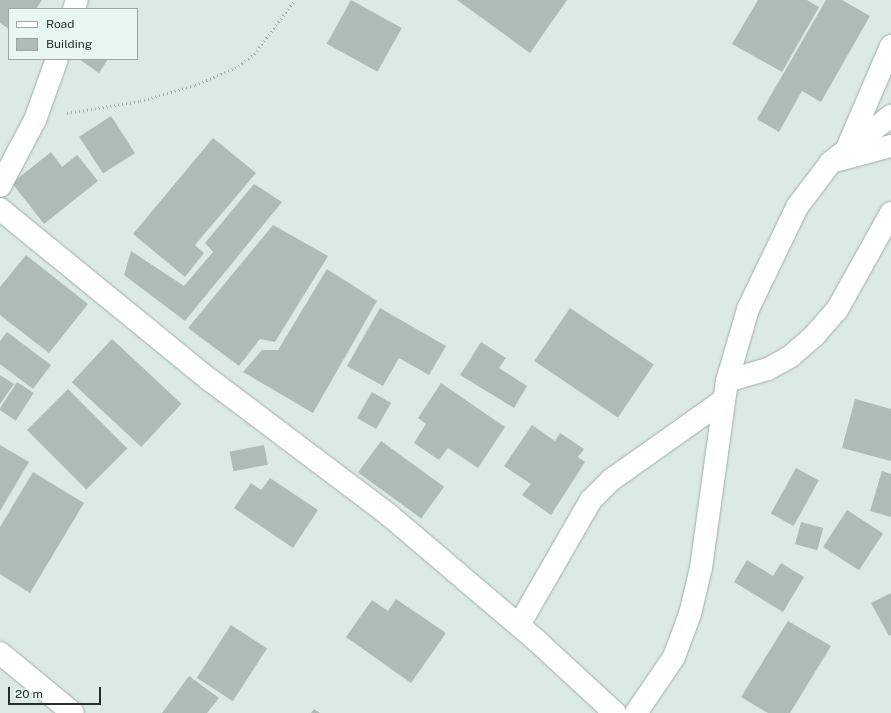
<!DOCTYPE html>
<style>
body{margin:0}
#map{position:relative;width:891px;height:713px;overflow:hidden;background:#dbeae5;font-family:"Public Sans",sans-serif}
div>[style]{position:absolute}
.building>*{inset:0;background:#aebcb8;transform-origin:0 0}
.path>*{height:2.5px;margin-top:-1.25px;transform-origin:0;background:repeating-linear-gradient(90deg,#a0ada9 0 1px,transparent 0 4px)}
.roads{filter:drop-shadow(0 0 1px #a0ada9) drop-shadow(0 0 1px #a0ada9)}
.street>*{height:22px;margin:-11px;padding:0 11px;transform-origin:11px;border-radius:11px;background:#fff}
span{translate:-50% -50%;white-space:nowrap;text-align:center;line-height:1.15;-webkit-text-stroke:3px #e8f7f3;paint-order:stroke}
.legend{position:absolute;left:8px;top:8px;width:130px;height:52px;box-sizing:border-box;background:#e8f7f3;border:1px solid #9ba7a3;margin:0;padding:5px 7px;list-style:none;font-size:12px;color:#282e2c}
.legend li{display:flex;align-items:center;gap:8px;height:20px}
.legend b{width:20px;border:1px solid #9ba7a3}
.scale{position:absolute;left:8px;top:687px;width:93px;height:18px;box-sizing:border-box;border:2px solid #282e2c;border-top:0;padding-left:5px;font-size:12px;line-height:14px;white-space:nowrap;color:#282e2c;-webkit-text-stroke:3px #e8f7f3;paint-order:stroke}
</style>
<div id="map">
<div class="building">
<div style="clip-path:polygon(0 0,42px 0,36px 9px,9px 9px,9px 29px,0 23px)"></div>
<div style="left:351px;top:0;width:58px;height:50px;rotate:29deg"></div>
<div style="clip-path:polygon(457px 0,567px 0,530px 53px)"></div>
<div style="clip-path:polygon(758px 0,807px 0,819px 7px,782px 72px,732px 44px)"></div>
<div style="clip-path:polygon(826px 0,842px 0,870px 16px,821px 102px,802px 91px,779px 132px,757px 119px)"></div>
<div style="clip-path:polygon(79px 59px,108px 59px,99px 73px)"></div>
<div style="left:111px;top:116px;width:44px;height:38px;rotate:57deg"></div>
<div style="clip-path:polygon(213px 138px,256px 173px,195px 245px,204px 253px,185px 277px,133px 234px)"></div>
<div style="clip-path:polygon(51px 152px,62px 167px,77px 155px,98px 181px,44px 224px,12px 183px)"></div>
<div style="clip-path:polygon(254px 184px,282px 202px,185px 321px,124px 275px,131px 251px,184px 286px,213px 252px,205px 243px)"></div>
<div style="clip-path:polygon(273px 225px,328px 256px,275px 342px,260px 339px,239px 366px,188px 328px)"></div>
<div style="clip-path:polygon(26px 255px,88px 304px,49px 353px,0 315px,0 287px)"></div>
<div style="clip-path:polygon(327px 269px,377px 301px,313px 413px,243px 372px,262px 350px,278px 350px)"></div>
<div style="clip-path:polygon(380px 308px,446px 346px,429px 375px,399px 358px,383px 386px,347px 366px)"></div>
<div style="left:570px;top:308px;width:101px;height:64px;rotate:34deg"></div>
<div style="clip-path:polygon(7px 332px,51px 365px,33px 389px,0 364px,0 341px)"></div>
<div style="left:112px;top:339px;width:95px;height:59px;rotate:43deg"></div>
<div style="clip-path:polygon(481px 342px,506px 358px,499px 368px,527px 386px,514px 408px,460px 375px)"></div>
<div style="clip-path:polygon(0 375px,14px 384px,0 404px)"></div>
<div style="left:17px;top:382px;width:20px;height:33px;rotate:33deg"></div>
<div style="clip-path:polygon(441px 383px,505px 427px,478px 468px,448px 448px,439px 460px,414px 443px,426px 424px,418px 418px)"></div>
<div style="left:68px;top:389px;width:84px;height:58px;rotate:45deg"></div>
<div style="left:372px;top:392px;width:22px;height:30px;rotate:30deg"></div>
<div style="clip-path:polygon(855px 399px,891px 409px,891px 461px,842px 448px)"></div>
<div style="clip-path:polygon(532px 425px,555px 441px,560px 433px,584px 449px,578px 457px,585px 462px,551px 515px,522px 495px,531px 484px,504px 466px)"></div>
<div style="left:381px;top:441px;width:78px;height:39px;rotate:36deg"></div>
<div style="clip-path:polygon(0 445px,29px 462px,0 511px)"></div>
<div style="left:264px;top:445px;width:20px;height:35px;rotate:79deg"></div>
<div style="left:796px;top:468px;width:26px;height:52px;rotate:29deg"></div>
<div style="clip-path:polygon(882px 471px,891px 474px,891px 517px,870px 511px)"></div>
<div style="clip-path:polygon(33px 472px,84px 503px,30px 593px,0 574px,0 527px)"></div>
<div style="clip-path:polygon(270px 478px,318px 510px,293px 548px,234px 508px,251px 483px,261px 490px)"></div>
<div style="left:847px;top:510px;width:43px;height:44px;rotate:33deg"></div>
<div style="left:801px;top:522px;width:23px;height:23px;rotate:15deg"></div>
<div style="clip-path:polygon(747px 560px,773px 576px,781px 563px,804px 577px,783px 612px,734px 582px)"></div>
<div style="clip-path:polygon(891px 593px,891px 635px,889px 636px,871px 603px)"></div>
<div style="clip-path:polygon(396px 599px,446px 633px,411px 683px,346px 637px,372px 600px,388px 611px)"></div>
<div style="clip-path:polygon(788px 621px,831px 646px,790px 713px,768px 713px,741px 697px)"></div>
<div style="left:231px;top:625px;width:43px;height:63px;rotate:33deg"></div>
<div style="clip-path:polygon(189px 676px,219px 698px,207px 713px,162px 713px)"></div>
<div style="clip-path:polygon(314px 709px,320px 713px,311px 713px)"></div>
</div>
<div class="path">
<div style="left:67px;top:113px;width:74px;rotate:-9.3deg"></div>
<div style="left:140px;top:101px;width:57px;rotate:-16.2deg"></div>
<div style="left:195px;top:85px;width:43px;rotate:-23deg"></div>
<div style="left:235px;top:68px;width:24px;rotate:-36deg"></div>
<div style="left:254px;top:54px;width:68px;rotate:-52.8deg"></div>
</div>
<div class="roads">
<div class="street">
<div style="left:74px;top:9px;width:9px;rotate:-72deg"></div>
<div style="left:848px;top:146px;width:109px;rotate:-66.7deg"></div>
<div style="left:838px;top:160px;width:55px;rotate:-14.8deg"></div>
<div style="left:0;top:186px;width:75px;rotate:-62.1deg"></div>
<div style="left:35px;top:120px;width:65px;rotate:-70.2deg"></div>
<div style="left:0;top:209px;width:271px;rotate:39.2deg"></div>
<div style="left:210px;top:380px;width:224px;rotate:37deg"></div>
<div style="left:389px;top:515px;width:196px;rotate:40.4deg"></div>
<div style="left:538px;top:642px;width:105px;rotate:42.7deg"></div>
<div style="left:727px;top:381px;width:43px;rotate:-16.3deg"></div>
<div style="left:768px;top:369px;width:26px;rotate:-29deg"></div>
<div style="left:791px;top:356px;width:30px;rotate:-41deg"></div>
<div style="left:814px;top:336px;width:35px;rotate:-49deg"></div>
<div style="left:837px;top:310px;width:111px;rotate:-60.9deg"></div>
<div style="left:519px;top:625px;width:144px;rotate:-60.1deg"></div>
<div style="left:591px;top:500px;width:28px;rotate:-45deg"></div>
<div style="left:611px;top:480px;width:138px;rotate:-35.3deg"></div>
<div style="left:0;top:653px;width:94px;rotate:39.4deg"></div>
<div style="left:636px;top:713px;width:68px;rotate:-55.8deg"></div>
<div style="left:674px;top:657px;width:46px;rotate:-69.6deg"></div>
<div style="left:690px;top:614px;width:47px;rotate:-76.6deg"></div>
<div style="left:701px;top:568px;width:189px;rotate:-82.1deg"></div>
<div style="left:727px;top:381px;width:75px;rotate:-73.7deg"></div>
<div style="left:748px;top:309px;width:113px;rotate:-64.3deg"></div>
<div style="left:797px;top:207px;width:56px;rotate:-52.9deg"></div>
<div style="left:831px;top:162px;width:76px;rotate:-37.5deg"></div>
</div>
</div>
<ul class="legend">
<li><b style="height:5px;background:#fff"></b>Road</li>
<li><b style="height:11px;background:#aebcb8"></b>Building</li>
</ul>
<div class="scale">20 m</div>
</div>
